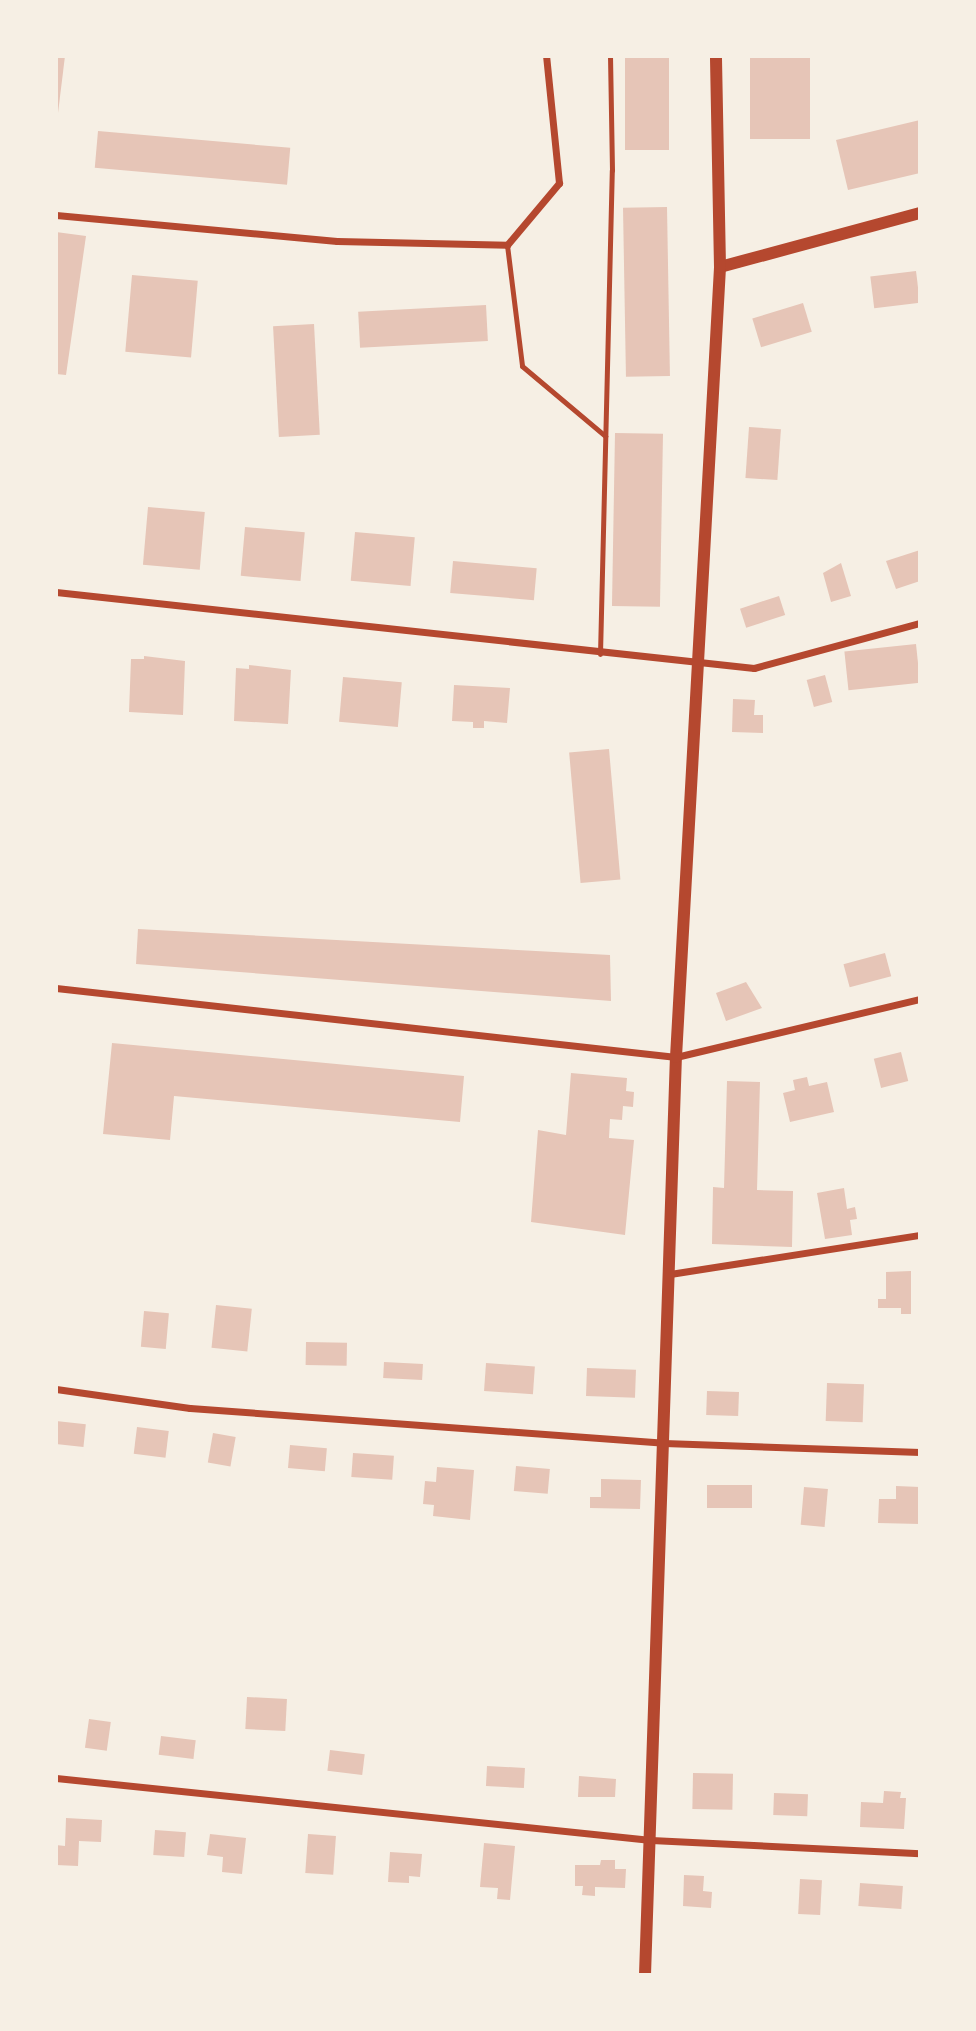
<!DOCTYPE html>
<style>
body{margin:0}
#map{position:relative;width:976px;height:2031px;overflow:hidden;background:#f6efe4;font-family:Montserrat,sans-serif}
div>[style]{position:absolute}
.building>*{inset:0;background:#e6c5b7;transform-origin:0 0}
.service>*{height:5px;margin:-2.5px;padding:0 2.5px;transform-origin:2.5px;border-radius:2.5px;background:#b5482f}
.minor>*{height:7px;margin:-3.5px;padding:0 3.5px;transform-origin:3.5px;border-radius:3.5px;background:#b5482f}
.tertiary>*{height:12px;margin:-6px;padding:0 6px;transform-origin:6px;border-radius:6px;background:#b5482f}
span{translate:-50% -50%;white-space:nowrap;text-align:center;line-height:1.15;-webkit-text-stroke:5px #f6efe4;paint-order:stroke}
.frame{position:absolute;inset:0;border:58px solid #f6efe4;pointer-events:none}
</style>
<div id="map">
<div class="building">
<div style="clip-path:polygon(56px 56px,65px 56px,58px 113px,56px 113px)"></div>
<div style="left:625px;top:56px;width:44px;height:94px"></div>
<div style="left:750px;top:56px;width:60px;height:83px"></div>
<div style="clip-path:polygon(920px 120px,920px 173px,848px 190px,836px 140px)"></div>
<div style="left:98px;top:131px;width:193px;height:37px;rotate:5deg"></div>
<div style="left:667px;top:207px;width:169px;height:44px;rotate:89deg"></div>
<div style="clip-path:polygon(56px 232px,86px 236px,66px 375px,56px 374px)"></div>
<div style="left:916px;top:271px;width:32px;height:46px;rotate:83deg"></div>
<div style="left:132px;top:275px;width:66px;height:77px;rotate:5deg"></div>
<div style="left:803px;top:303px;width:30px;height:53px;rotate:73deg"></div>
<div style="left:486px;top:305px;width:36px;height:128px;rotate:87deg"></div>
<div style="left:314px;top:324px;width:111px;height:41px;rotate:87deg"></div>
<div style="left:749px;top:427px;width:32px;height:51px;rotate:4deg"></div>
<div style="left:615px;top:433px;width:48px;height:173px;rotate:1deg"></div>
<div style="left:148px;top:507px;width:57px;height:58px;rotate:5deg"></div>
<div style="left:245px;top:527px;width:60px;height:49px;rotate:5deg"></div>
<div style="left:355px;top:532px;width:60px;height:49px;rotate:5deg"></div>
<div style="clip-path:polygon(920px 550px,920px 581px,896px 589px,886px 561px)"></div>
<div style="left:453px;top:561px;width:84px;height:32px;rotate:5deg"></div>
<div style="clip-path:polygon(841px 563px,851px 596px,831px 602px,823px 573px)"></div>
<div style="left:779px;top:596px;width:20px;height:41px;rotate:72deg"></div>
<div style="left:916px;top:644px;width:39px;height:72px;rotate:84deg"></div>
<div style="clip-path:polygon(144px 656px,185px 661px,183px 715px,129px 712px,131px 659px,144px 659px)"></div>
<div style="clip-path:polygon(249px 665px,291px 670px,288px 724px,234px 721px,236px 668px,249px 669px)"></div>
<div style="left:825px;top:675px;width:28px;height:19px;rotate:75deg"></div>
<div style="left:343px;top:677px;width:59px;height:45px;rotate:5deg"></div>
<div style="clip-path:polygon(454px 685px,510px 688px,507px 723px,484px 721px,484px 728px,473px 728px,473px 722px,452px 721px)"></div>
<div style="clip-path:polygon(733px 699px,755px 700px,754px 715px,763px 715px,763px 733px,732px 732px)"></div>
<div style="left:609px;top:749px;width:131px;height:40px;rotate:85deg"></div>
<div style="clip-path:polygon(138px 929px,610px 955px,611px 1001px,136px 964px)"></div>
<div style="left:885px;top:953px;width:24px;height:43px;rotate:75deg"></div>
<div style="clip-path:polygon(746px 982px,762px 1008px,726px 1021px,716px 993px)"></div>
<div style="clip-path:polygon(112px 1043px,464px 1076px,460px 1122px,174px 1096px,170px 1140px,103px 1134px)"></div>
<div style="left:901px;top:1052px;width:30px;height:28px;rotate:76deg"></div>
<div style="clip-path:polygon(571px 1073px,627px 1078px,626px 1091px,634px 1092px,633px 1107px,623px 1106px,622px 1120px,610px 1119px,609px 1138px,634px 1140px,625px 1235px,531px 1222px,538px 1130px,566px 1135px)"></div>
<div style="clip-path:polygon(807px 1077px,809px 1086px,827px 1082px,834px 1112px,790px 1122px,783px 1093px,795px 1090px,793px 1080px)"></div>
<div style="clip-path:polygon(727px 1081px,760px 1082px,757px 1190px,793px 1191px,792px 1247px,712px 1244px,713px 1187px,724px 1188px)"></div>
<div style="clip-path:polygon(844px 1188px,847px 1209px,855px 1207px,857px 1219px,850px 1220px,852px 1235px,825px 1239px,817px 1193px)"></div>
<div style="clip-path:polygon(911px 1271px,911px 1314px,901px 1314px,901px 1308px,878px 1308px,878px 1299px,886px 1299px,886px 1272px)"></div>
<div style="left:216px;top:1305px;width:36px;height:43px;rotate:6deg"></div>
<div style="left:144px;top:1311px;width:25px;height:36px;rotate:5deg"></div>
<div style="left:306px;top:1342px;width:41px;height:23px;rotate:1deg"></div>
<div style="left:384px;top:1362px;width:39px;height:16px;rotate:3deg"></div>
<div style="left:486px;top:1363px;width:49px;height:28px;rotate:4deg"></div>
<div style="left:587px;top:1368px;width:49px;height:28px;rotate:2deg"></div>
<div style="left:827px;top:1383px;width:37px;height:38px;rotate:2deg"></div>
<div style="left:707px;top:1391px;width:32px;height:24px;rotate:2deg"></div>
<div style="left:56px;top:1421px;width:30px;height:23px;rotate:6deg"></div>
<div style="left:137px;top:1427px;width:32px;height:27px;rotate:7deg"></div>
<div style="left:213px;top:1433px;width:23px;height:30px;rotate:10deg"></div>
<div style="left:290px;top:1445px;width:37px;height:23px;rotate:5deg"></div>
<div style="left:353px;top:1453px;width:41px;height:24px;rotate:4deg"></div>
<div style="left:516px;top:1466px;width:34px;height:25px;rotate:5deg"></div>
<div style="clip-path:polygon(437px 1467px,474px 1470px,470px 1520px,433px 1516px,434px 1505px,423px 1504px,425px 1481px,436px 1482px)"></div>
<div style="clip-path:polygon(601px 1479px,641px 1480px,640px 1509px,590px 1508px,590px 1497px,601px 1497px)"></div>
<div style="left:707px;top:1485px;width:45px;height:23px"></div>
<div style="clip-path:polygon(896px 1486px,920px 1487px,920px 1524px,878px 1523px,879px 1499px,896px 1499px)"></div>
<div style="left:804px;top:1487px;width:24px;height:38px;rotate:5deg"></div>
<div style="left:247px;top:1697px;width:40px;height:32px;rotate:3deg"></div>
<div style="left:89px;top:1719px;width:22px;height:29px;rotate:8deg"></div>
<div style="left:161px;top:1736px;width:35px;height:19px;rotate:7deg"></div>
<div style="left:330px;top:1750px;width:35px;height:21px;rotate:7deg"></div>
<div style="left:487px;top:1766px;width:38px;height:20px;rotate:3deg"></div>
<div style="left:693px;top:1773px;width:40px;height:36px;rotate:1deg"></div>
<div style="clip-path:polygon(579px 1776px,616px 1779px,615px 1797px,578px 1797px)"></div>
<div style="clip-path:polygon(884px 1791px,901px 1792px,900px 1798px,906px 1798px,904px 1829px,860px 1827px,861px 1802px,883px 1803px)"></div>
<div style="left:774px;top:1793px;width:34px;height:22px;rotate:2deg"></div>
<div style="clip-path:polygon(66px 1818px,102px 1820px,101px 1842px,79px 1841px,78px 1866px,56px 1865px,56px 1845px,65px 1846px)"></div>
<div style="left:155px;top:1830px;width:31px;height:25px;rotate:4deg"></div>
<div style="clip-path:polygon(210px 1834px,246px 1838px,242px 1874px,222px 1872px,223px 1857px,207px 1855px)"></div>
<div style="left:308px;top:1834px;width:28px;height:39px;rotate:4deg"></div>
<div style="clip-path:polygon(484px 1843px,515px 1846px,510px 1900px,497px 1899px,498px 1888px,480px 1887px)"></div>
<div style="clip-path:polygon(390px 1852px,422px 1854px,420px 1877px,409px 1876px,409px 1883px,388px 1882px)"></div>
<div style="clip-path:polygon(601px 1860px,615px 1860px,615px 1869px,626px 1869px,625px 1888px,595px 1887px,595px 1896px,582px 1895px,583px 1886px,575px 1886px,575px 1865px,600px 1865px)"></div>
<div style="clip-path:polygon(684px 1875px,704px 1876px,703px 1891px,712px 1892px,711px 1908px,683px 1906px)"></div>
<div style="left:800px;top:1879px;width:22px;height:35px;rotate:3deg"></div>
<div style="left:860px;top:1883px;width:43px;height:23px;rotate:4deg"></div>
</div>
<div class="service">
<div style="left:507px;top:245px;width:122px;rotate:82.9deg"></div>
<div style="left:522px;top:366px;width:109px;rotate:40.1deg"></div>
<div style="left:600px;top:654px;width:484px;rotate:-88.6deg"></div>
<div style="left:612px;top:170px;width:114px;rotate:-91deg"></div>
</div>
<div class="minor">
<div style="left:56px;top:215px;width:282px;rotate:5.3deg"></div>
<div style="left:337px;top:241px;width:170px;rotate:1.3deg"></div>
<div style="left:507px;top:245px;width:81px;rotate:-50deg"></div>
<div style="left:559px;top:183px;width:128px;rotate:-95.8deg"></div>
<div style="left:56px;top:592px;width:702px;rotate:6.21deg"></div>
<div style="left:754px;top:668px;width:172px;rotate:-15.2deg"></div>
<div style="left:56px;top:988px;width:624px;rotate:6.35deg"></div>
<div style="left:676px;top:1057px;width:251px;rotate:-13.4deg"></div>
<div style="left:670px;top:1274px;width:253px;rotate:-8.9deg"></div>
<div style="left:56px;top:1389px;width:135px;rotate:8.1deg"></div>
<div style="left:190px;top:1408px;width:475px;rotate:4.2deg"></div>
<div style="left:664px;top:1443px;width:256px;rotate:2deg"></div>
<div style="left:56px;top:1778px;width:598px;rotate:5.95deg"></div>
<div style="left:651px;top:1840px;width:269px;rotate:2.8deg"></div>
</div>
<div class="tertiary">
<div style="left:720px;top:267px;width:207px;rotate:-15.1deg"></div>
<div style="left:645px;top:1975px;width:919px;rotate:-88.07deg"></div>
<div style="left:676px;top:1057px;width:791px;rotate:-86.81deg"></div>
<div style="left:720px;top:267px;width:211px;rotate:-91.1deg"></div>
</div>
<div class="frame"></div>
</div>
